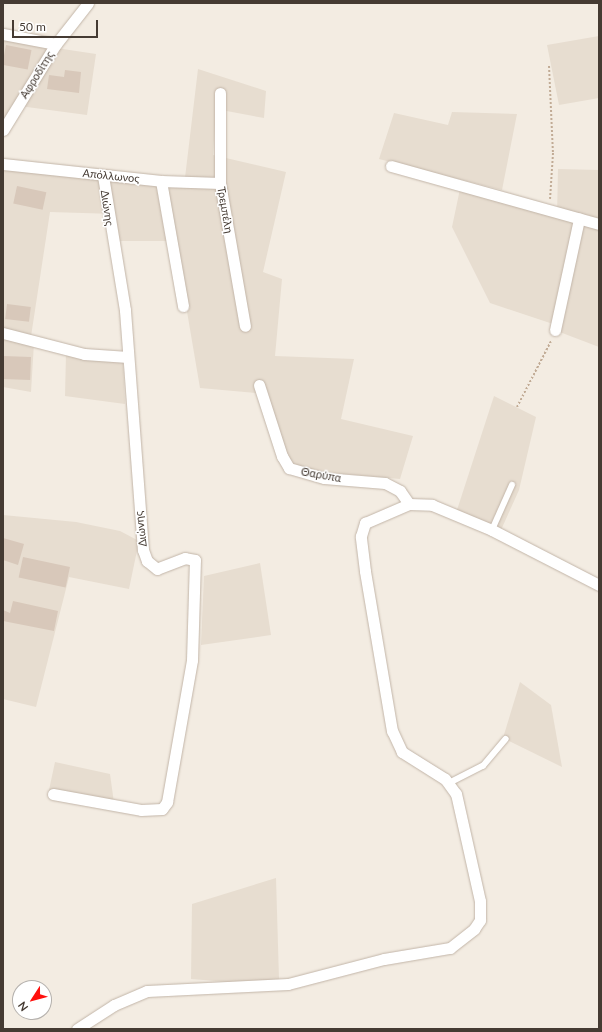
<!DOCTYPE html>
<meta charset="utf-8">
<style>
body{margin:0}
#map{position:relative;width:602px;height:1032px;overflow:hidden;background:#f3ece2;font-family:Lato,sans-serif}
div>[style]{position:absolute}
.residential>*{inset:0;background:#e7ddd0}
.building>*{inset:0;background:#d8c8ba;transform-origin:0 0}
.path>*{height:2px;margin-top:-1px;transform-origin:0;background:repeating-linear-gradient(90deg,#c1ab95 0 2px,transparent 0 4px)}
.roads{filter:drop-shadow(0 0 1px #c2b5a8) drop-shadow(0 0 1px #c2b5a8)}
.service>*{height:5.5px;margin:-2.75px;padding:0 2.75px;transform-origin:2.75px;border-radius:2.75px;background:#fff}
.minor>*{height:11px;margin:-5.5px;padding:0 5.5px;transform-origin:5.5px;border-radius:5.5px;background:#fff}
span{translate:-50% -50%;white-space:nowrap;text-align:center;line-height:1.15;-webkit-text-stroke:3px #fff;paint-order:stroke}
.street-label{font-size:11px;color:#453b33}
.frame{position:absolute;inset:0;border:4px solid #453b33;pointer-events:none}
.north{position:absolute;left:12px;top:980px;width:40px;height:40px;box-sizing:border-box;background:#fff;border:1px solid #b5b1ad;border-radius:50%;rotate:234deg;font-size:11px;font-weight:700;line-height:16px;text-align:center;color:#453b33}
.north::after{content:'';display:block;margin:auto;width:14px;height:18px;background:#ff100d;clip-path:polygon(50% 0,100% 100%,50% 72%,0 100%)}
.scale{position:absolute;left:12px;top:20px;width:86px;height:18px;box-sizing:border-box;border:2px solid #453b33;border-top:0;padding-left:5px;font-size:12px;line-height:14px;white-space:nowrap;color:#453b33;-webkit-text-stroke:3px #fff;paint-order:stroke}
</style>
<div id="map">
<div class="residential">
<div style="clip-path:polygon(599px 36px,599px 98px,559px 105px,547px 45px)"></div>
<div style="clip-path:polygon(3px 40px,96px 54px,87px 115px,12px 105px,3px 128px)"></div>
<div style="clip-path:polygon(198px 69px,266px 91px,264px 118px,216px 109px,213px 155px,286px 172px,263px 272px,282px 279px,275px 356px,354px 359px,341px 419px,413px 436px,400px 479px,312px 471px,290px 465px,267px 394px,200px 388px,175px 241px,118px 241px,115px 214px,50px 212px,30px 343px,34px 343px,31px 392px,3px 387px,3px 170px,184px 186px)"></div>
<div style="clip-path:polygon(452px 112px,517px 114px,502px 190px,379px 159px,394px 113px,448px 125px)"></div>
<div style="clip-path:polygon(558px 169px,599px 170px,599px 347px,557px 331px,559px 326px,490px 303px,452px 227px,460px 189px,557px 216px)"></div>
<div style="clip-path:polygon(66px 354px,123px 361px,125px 404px,65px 396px)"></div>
<div style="clip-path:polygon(494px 396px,536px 417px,519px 490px,501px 530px,457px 510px)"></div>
<div style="clip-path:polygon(3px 515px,76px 522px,120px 531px,139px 541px,129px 589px,69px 577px,36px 707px,3px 699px)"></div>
<div style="clip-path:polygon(260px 563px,271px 635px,201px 645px,204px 576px)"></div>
<div style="clip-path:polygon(520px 682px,551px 705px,562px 767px,503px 738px)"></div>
<div style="clip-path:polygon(55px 762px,110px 774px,114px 803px,49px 790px)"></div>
<div style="clip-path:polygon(276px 878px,279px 979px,241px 983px,191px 979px,192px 904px)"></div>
</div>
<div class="building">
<div style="left:6px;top:45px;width:26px;height:20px;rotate:11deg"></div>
<div style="clip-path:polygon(65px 70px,81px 72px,79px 93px,47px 89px,49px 75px,64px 77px)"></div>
<div style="left:17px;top:186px;width:30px;height:18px;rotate:12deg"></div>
<div style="left:7px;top:304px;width:24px;height:15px;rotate:7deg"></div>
<div style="left:3px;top:356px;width:28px;height:23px;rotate:2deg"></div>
<div style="clip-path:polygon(3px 538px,24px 544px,18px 565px,3px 560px)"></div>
<div style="left:23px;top:557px;width:48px;height:21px;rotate:12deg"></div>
<div style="clip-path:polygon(13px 601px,58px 611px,54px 631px,3px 621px,3px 610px,10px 613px)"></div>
</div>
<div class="path">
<div style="left:549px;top:66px;width:87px;rotate:87.4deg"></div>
<div style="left:553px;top:153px;width:46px;rotate:93.7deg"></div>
<div style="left:517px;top:407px;width:74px;rotate:-62.7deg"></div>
</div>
<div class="roads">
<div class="service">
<div style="left:492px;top:530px;width:49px;rotate:-66deg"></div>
<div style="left:449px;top:783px;width:38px;rotate:-27deg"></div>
<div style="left:483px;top:766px;width:35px;rotate:-50deg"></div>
</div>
<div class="minor">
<div style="left:3px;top:34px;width:54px;rotate:10.7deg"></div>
<div style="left:220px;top:93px;width:90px;rotate:90deg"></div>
<div style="left:220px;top:183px;width:145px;rotate:80.1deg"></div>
<div style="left:3px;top:130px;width:101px;rotate:-58.4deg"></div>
<div style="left:56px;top:44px;width:52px;rotate:-52deg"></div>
<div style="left:3px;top:164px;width:159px;rotate:6.1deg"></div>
<div style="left:161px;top:181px;width:59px;rotate:1.9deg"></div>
<div style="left:391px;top:166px;width:216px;rotate:15.6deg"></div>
<div style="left:161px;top:181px;width:127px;rotate:80deg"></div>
<div style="left:555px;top:330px;width:114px;rotate:-77.8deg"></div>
<div style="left:3px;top:333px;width:84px;rotate:14.5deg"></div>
<div style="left:84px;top:354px;width:44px;rotate:3.9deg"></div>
<div style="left:259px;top:385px;width:75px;rotate:72.1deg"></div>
<div style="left:282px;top:456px;width:14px;rotate:60deg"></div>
<div style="left:289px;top:468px;width:36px;rotate:16deg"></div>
<div style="left:324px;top:478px;width:61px;rotate:4.7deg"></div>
<div style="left:385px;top:483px;width:17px;rotate:28deg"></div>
<div style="left:400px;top:491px;width:16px;rotate:55deg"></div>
<div style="left:53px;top:794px;width:89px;rotate:10.3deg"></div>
<div style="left:141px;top:810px;width:21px;rotate:-3deg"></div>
<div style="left:162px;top:809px;width:9px;rotate:-54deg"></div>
<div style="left:167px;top:802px;width:144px;rotate:-80deg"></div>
<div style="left:192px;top:660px;width:100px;rotate:-88.3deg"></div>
<div style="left:195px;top:560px;width:10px;rotate:-169deg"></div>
<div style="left:185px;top:558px;width:30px;rotate:159deg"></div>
<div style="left:157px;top:569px;width:13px;rotate:-141deg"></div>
<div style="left:147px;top:561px;width:12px;rotate:-110deg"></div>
<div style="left:143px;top:550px;width:241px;rotate:-94.3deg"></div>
<div style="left:125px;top:310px;width:136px;rotate:-99.3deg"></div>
<div style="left:77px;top:1029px;width:44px;rotate:-33deg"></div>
<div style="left:114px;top:1005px;width:36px;rotate:-23deg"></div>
<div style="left:147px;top:991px;width:141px;rotate:-2.8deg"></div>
<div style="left:288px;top:984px;width:99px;rotate:-14.6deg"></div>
<div style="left:384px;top:959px;width:67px;rotate:-9.5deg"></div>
<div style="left:450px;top:948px;width:31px;rotate:-38deg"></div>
<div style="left:474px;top:929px;width:11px;rotate:-56deg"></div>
<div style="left:480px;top:920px;width:19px;rotate:-90deg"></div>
<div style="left:480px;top:901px;width:110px;rotate:-102.6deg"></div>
<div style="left:456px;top:794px;width:19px;rotate:-126deg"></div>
<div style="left:445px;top:779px;width:51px;rotate:-147.9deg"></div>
<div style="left:402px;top:752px;width:23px;rotate:-115deg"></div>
<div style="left:392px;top:731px;width:162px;rotate:-99.6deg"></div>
<div style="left:365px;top:571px;width:35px;rotate:-97deg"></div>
<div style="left:361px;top:536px;width:14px;rotate:-73deg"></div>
<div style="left:365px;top:523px;width:48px;rotate:-23.4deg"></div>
<div style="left:409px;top:504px;width:23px;rotate:2deg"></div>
<div style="left:432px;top:505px;width:65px;rotate:22.6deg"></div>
<div style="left:492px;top:530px;width:120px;rotate:27.2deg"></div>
</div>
</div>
<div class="street-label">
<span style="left:37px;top:75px;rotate:-58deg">Αφροδίτης</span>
<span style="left:111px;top:176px;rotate:6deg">Απόλλωνος</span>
<span style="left:107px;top:208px;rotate:82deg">Διώνης</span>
<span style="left:225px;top:210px;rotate:80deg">Τρεμπέλη</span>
<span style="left:321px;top:475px;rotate:10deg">Θαρύπα</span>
<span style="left:141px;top:529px;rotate:-97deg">Διώνης</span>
</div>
<div class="frame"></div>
<div class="north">N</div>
<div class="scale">50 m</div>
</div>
